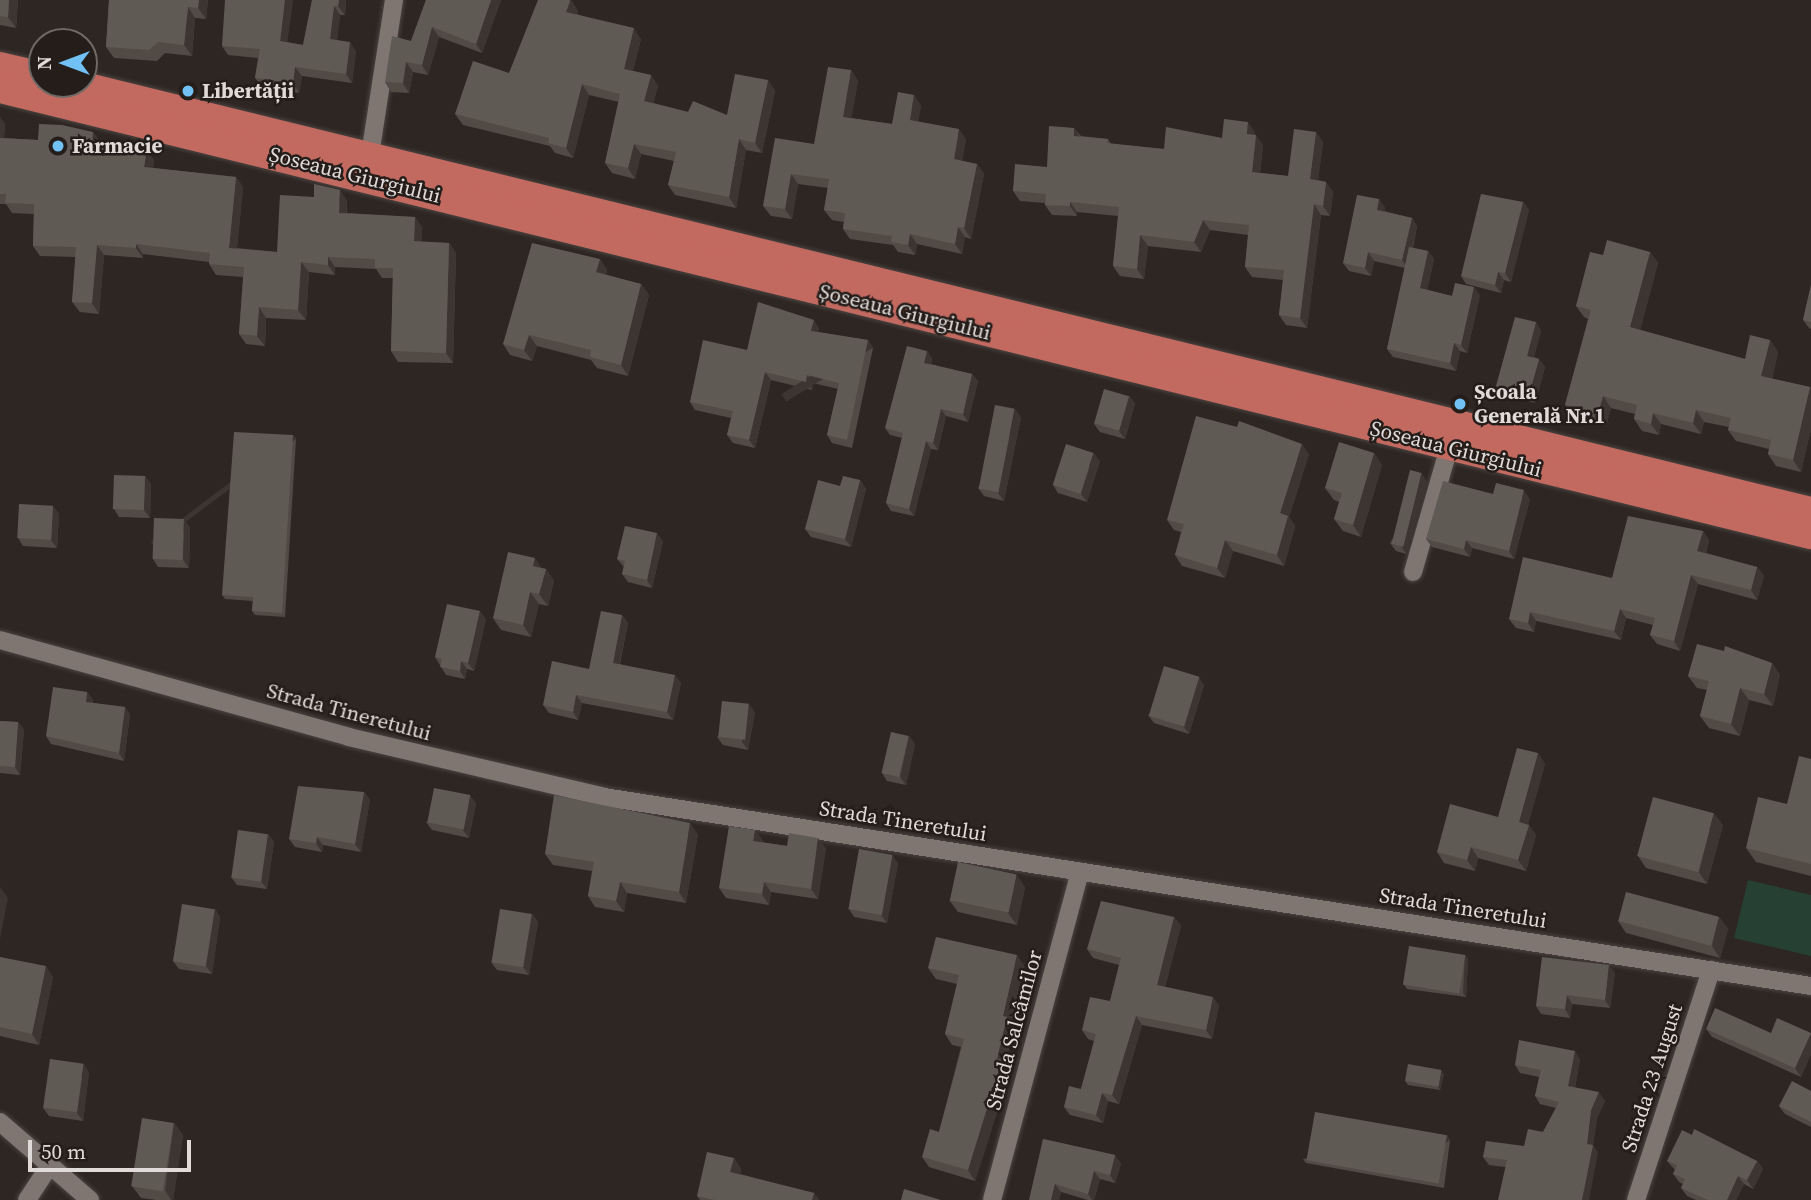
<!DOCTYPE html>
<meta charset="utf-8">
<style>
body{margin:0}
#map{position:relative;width:1811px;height:1200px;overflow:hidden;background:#2e2623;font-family:"Source Serif 4",serif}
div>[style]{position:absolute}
.green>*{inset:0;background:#264034}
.roads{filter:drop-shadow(0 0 2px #4b4441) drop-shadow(0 0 2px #4b4441)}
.minor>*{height:18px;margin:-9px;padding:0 9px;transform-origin:9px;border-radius:9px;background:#7f7672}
.trunk>*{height:28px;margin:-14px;padding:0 14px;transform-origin:14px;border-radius:14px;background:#c36a60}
.wall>*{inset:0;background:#514a45}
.shaded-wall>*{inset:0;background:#3c3531;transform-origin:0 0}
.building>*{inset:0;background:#605a55;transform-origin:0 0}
.dots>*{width:19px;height:19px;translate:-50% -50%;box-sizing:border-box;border:4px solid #241d1a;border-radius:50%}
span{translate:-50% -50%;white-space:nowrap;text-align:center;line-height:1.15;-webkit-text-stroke:5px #241d1a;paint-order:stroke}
.poi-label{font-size:21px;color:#e0dbd9;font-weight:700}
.left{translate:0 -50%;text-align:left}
.street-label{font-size:21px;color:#e0dbd9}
.north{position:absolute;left:28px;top:28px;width:70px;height:70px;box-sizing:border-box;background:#241d1a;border:2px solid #6f6966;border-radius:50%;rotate:270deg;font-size:19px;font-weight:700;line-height:28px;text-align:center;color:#e0dbd9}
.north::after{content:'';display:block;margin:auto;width:24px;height:32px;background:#72c1f5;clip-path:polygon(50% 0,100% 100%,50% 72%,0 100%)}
.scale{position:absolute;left:28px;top:1140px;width:163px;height:32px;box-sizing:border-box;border:4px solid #e0dbd9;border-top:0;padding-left:9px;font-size:21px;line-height:24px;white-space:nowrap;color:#e0dbd9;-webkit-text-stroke:5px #241d1a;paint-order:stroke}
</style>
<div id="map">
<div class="green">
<div style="clip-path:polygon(1748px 880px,1811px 895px,1811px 956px,1734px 938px)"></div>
</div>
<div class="roads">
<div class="minor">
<div style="left:370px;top:155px;width:157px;rotate:-81.2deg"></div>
<div style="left:1413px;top:572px;width:130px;rotate:-73.9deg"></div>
<div style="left:0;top:640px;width:362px;rotate:15.5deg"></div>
<div style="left:349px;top:737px;width:262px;rotate:13.2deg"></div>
<div style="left:604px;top:797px;width:1222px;rotate:8.9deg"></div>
<div style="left:0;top:1122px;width:119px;rotate:40.9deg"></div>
<div style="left:27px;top:1200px;width:42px;rotate:-56.7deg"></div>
<div style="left:992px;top:1200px;width:340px;rotate:-75deg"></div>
<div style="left:1636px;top:1200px;width:242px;rotate:-71.9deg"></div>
</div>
<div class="trunk">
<div style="left:0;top:66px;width:43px;rotate:13.4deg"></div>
<div style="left:76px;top:84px;width:1787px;rotate:13.83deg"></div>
<div style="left:0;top:89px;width:1865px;rotate:13.84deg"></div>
</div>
</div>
<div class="wall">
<div style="clip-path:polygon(0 0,18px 0,16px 28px,0 25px)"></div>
<div style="clip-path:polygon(109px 0,208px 0,206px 19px,195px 18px,192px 56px,165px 53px,157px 61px,114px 58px,106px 47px)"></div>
<div style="clip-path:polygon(293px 0,287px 42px,303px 45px,312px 0,346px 0,345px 15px,340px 15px,337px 40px,356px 51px,352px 83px,302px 76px,299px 93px,262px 87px,255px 78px,258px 58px,228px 55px,222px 46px)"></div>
<div style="clip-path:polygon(426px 0,501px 0,482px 53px,439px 37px,428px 75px,413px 72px,409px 93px,391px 92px,385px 82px,411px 41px)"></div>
<div style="clip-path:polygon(571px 0,578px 11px,577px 14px,641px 39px,633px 71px,651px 75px,658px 86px,653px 103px,688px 112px,727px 115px,768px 80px,775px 91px,762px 153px,746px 150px,736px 208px,675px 195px,668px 185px,674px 161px,641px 154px,635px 179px,612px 173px,605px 163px,619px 102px,589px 95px,573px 158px,555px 153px,550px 146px,463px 125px,455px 114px,509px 73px)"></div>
<div style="clip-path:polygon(851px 70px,858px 81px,851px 118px,892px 124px,921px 105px,918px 122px,966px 139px,962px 161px,977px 164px,984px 174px,971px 239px,965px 237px,962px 254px,917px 244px,915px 255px,898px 252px,893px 245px,850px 239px,843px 229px,844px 222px,832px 220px,824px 210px,828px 188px,798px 184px,792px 219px,771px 216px,763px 206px,814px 144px)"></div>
<div style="clip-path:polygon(0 117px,5px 124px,4px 138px,38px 140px,93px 132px,100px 142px,100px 147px,154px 160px,153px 168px,236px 177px,243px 187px,237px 248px,277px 252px,347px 200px,347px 213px,415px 217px,422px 227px,421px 242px,449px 243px,456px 253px,453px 363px,398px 362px,391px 351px,393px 278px,382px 278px,376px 269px,335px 267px,335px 275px,309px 272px,306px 320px,266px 318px,265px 346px,246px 344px,239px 334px,243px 277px,216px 275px,209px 264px,209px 262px,143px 254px,143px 258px,104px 255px,99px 314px,80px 312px,72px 302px,76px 257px,40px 256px,33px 246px,34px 214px,12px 213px,6px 204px,0 204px)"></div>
<div style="clip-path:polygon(1074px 128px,1081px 136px,1108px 139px,1111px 144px,1164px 149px,1255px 132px,1255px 135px,1263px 145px,1260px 173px,1288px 176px,1316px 132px,1323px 142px,1318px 180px,1326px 182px,1333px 192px,1330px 216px,1321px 215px,1307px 328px,1286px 325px,1279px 315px,1283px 280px,1252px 277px,1245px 267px,1248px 235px,1210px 230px,1201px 252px,1148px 246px,1144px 279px,1120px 276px,1113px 266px,1118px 216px,1077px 212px,1077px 216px,1052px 215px,1045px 205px,1045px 203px,1020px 201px,1013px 191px,1047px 167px)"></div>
<div style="clip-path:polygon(1379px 199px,1385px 208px,1384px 211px,1412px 218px,1417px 226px,1413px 248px,1428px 251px,1434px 259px,1427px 290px,1452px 296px,1480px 295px,1467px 353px,1460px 351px,1456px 371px,1393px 357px,1387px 349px,1405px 268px,1374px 261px,1371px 276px,1349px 271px,1343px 263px)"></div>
<div style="clip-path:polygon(1523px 202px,1529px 210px,1511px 282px,1504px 280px,1501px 293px,1466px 284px,1461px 276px)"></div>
<div style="clip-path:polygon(1650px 252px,1658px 263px,1640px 330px,1745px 359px,1770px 340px,1778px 352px,1772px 379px,1810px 387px,1811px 389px,1811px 429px,1801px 472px,1776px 466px,1768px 454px,1769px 449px,1736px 441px,1728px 430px,1729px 427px,1704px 422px,1701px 434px,1661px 424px,1659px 435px,1642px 431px,1634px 419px,1635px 414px,1611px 408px,1606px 426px,1573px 417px,1565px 405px,1588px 319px,1584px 317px,1576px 306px,1603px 255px)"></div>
<div style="clip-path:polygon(600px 259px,607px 270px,606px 275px,641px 284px,649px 295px,628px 376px,597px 368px,591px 360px,537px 346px,532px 361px,510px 355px,503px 344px)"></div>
<div style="clip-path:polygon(1811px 285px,1811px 329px,1809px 328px,1803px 320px)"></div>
<div style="clip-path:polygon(1536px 322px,1541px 331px,1534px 357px,1539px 359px,1545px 367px,1535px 403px,1502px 394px,1496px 386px)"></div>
<div style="clip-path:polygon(819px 328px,818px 332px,868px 340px,873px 348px,852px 448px,832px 443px,827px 435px,838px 389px,813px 383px,812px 390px,771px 380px,755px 448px,733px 443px,727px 435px,731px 418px,695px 410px,690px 402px,747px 350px)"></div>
<div style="clip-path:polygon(927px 351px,932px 359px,931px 364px,972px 374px,978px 381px,968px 422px,946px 416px,938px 450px,931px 449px,914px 516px,891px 511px,886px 503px,902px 438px,890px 435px,885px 428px)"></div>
<div style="clip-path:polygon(1129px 396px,1135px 404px,1125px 439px,1100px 432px,1094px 424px)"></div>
<div style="clip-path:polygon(1021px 417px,1004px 501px,984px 496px,978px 488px)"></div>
<div style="clip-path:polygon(293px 435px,296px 439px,285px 617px,255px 615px,252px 611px,253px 601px,225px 599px,222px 595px)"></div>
<div style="clip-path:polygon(1374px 453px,1382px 465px,1361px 537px,1343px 531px,1334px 519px,1339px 502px,1334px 500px,1325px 488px)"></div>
<div style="clip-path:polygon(1309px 454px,1289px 517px,1295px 526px,1284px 566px,1233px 551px,1225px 578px,1182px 566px,1175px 555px,1181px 532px,1174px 530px,1167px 520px)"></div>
<div style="clip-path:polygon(1100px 461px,1087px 502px,1058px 493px,1053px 485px)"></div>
<div style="clip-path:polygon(145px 476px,151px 484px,150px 518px,119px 517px,114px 509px)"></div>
<div style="clip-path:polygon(860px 480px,866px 489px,851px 547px,811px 537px,805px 529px,840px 486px)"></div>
<div style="clip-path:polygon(1427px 482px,1406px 554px,1396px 551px,1390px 543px)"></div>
<div style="clip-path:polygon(1493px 494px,1530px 499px,1514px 559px,1472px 548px,1470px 557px,1432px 547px,1426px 539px)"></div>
<div style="clip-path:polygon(53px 506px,59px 514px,57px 548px,23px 546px,18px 538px)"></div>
<div style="clip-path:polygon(190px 527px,189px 568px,158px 567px,153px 559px)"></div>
<div style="clip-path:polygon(1703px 531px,1709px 540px,1706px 553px,1757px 567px,1764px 576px,1757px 600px,1698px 584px,1680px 651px,1657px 644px,1650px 635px,1653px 625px,1626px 618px,1621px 640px,1536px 621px,1534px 632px,1516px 628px,1509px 619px,1612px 578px)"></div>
<div style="clip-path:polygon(663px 541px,652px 588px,628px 582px,622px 574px,624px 567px,617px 559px)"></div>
<div style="clip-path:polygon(542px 568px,546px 569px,554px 581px,548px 606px,539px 604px,531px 637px,501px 630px,493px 618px)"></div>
<div style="clip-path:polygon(622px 615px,628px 623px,620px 664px,681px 683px,673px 720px,582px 703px,578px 720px,549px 713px,543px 705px,589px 669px)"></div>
<div style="clip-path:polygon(486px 619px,474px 671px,467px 669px,465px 679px,446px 675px,435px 657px)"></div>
<div style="clip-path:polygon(1772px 663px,1780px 675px,1773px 706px,1749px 700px,1740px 736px,1709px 728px,1700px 716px,1707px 690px,1697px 688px,1688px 676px)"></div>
<div style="clip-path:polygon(1204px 685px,1189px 734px,1154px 723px,1148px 715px)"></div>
<div style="clip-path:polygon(87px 692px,93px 700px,93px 703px,125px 707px,130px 715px,124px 761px,51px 744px,46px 736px)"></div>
<div style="clip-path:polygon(755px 712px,748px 750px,723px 745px,717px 737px)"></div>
<div style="clip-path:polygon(0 721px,18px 722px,24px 730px,20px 775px,0 773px)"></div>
<div style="clip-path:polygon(909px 736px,915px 744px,906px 785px,887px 781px,882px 773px)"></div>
<div style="clip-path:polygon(1538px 753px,1545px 764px,1528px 824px,1536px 835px,1526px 871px,1478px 858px,1475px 871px,1444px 863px,1437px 852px,1498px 817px)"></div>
<div style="clip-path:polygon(1811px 759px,1811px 876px,1756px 862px,1746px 848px,1787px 804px)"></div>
<div style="clip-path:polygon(364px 792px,370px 800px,361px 852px,323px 845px,322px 852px,295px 847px,289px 839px)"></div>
<div style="clip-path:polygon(476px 803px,469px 838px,432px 830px,426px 822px)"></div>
<div style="clip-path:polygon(1723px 825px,1707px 884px,1646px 868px,1638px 856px)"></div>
<div style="clip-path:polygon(755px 830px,763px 841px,762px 842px,787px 846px,826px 848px,818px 899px,771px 892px,769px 905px,726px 898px,719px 888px)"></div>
<div style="clip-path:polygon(268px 834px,274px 842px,267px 889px,237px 885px,231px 877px)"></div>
<div style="clip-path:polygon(698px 834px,686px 903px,627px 893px,624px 912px,595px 907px,588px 896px,592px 871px,553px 865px,545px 854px)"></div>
<div style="clip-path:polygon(898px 863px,887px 923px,854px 917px,849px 909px)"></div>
<div style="clip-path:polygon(1025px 887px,1017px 925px,958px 912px,949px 900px)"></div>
<div style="clip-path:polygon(215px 909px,220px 917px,212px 974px,179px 969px,173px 961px)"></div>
<div style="clip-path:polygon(532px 914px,538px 922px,529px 975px,497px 970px,491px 962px)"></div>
<div style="clip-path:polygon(1174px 917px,1181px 926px,1165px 987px,1219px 1005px,1212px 1039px,1142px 1025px,1119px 1104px,1108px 1101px,1103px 1123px,1070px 1115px,1064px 1107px,1081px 1089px,1094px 1041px,1088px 1039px,1082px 1030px,1110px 1001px,1119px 965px,1093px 958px,1087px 949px)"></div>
<div style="clip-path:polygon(1719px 917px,1728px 929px,1720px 958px,1626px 933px,1618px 921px)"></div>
<div style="clip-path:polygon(1465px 955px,1468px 959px,1466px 997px,1407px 989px,1404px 985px)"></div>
<div style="clip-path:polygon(0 957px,53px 977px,39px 1045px,0 1036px)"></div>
<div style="clip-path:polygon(1024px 965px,1011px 1023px,1014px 1027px,1005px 1065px,1010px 1071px,975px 1181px,929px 1167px,922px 1157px,939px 1132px,961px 1047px,952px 1045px,945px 1034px,957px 984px,936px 979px,928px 968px)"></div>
<div style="clip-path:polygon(1615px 973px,1610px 1008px,1572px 1004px,1570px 1018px,1541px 1014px,1536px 1006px)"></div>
<div style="clip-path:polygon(1706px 1029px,1771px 1033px,1811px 1033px,1811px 1054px,1801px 1077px,1712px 1037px)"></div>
<div style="clip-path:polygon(1580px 1059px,1575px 1088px,1605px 1101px,1597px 1118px,1593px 1145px,1598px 1153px,1505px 1167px,1489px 1165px,1483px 1157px,1524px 1146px,1543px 1132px,1556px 1108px,1540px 1104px,1535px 1096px,1539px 1077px,1520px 1073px,1515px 1065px)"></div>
<div style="clip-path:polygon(89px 1072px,83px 1121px,49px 1116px,43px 1108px)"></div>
<div style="clip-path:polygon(1444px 1074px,1440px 1090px,1408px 1085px,1405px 1081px)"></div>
<div style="clip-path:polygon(1811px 1091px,1811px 1127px,1785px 1114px,1779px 1106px)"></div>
<div style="clip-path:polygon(174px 1123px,183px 1135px,173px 1200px,156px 1200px,141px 1198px,132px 1186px)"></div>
<div style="clip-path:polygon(1692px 1135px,1757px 1161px,1763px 1169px,1753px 1189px,1744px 1184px,1736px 1200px,1696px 1200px,1687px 1196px,1681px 1188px,1683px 1184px,1679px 1182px,1673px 1174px,1675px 1170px,1667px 1161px)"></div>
<div style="clip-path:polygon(1447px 1136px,1450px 1140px,1444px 1188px,1306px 1163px,1303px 1159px)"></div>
<div style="clip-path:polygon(1043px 1139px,1115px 1155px,1121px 1164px,1115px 1183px,1100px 1179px,1094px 1200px,1088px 1200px,1061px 1192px,1059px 1200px)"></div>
<div style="clip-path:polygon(734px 1158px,741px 1169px,740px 1174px,814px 1193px,819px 1200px,700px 1200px,697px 1196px)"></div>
</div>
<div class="shaded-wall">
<div style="clip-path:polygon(9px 0,18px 0,16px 28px,8px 17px)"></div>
<div style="clip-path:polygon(199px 0,208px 0,206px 19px,198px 8px)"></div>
<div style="clip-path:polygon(285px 0,293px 0,286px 50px,280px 41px)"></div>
<div style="clip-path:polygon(339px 0,346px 0,345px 15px,338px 6px)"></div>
<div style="clip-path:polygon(491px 0,501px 0,482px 53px,476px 44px)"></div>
<div style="clip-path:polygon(571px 0,578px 11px,573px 22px,566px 12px)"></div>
<div style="clip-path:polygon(334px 6px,340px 15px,336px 49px,330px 39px)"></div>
<div style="clip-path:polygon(188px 7px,195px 18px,192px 56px,184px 45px)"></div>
<div style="clip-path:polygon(432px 27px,439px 37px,428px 75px,422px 65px)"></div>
<div style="clip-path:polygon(634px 28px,641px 39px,631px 79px,624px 69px)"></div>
<div style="clip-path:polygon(350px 42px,356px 51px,352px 83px,346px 74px)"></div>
<div style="clip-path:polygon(406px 62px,413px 72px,409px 93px,403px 83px)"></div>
<div style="clip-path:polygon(295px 67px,302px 76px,299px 93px,293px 83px)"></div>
<div style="clip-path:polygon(851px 70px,858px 81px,850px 127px,843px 117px)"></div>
<div style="clip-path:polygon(651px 75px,658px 86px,651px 112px,644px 101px)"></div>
<div style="clip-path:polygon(768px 80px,775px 91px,762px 153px,755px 143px)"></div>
<div style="clip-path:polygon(582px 84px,589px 95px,573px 158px,566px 148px)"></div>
<div style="clip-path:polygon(914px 95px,921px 105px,917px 130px,910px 120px)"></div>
<div style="clip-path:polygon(0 117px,5px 124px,3px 148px,0 145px)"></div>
<div style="clip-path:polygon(1248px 122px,1255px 132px,1254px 144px,1247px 134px)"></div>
<div style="clip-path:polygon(1074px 128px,1081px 138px,1074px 136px)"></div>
<div style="clip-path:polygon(959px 129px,966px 139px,961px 169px,954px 159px)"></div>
<div style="clip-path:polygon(93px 132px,100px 142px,99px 156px,92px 146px)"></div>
<div style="clip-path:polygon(1316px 132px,1323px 142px,1317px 190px,1310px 179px)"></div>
<div style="clip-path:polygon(1256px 135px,1263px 145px,1259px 183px,1252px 172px)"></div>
<div style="clip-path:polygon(739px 139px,746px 150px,736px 208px,729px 197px)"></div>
<div style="clip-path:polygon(634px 144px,641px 154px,635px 179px,628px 168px)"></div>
<div style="clip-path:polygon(147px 150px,154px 160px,152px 178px,144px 167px)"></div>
<div style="clip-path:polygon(977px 164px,984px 174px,971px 239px,964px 228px)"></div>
<div style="clip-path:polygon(791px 174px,798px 184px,792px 219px,785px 209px)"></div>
<div style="clip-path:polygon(236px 177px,243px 187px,236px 258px,229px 248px)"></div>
<div style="clip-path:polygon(1326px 182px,1333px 192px,1330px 216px,1323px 206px)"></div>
<div style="clip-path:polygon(340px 190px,347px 200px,346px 223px,339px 213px)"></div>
<div style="clip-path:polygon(1379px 199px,1385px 208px,1383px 218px,1377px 210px)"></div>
<div style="clip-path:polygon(1070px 202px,1077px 212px,1077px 216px,1070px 206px)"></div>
<div style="clip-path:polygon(1523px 202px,1529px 210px,1511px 282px,1505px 273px)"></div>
<div style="clip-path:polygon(1314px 204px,1321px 215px,1307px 328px,1300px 318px)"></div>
<div style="clip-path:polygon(415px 217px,422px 227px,421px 252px,414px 241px)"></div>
<div style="clip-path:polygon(1412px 218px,1417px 226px,1408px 268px,1402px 260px)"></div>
<div style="clip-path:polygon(1203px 220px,1210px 230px,1201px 252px,1194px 242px)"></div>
<div style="clip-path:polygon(958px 227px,965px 237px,962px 254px,955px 244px)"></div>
<div style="clip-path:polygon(910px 234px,917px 244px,915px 255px,908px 245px)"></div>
<div style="clip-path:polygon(1140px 235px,1148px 246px,1144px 279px,1137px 269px)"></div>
<div style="clip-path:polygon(449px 243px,456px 253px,453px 363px,446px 353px)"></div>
<div style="clip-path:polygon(136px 244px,143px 254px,143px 258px,136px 248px)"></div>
<div style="clip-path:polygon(97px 245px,104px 255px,99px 314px,92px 303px)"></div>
<div style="clip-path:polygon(1428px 251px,1434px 259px,1426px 296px,1420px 288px)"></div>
<div style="clip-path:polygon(1368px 252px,1374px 261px,1371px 276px,1365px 268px)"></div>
<div style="clip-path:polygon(1650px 252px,1658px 263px,1638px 339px,1630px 327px)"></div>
<div style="clip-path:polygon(328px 257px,335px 267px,335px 275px,328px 265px)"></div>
<div style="clip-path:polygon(600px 259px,607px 270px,604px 283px,596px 272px)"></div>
<div style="clip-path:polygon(301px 262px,309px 272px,306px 320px,298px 310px)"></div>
<div style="clip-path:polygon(1498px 272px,1504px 280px,1501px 293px,1495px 285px)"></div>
<div style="clip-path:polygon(641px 284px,649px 295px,628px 376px,621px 365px)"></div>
<div style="clip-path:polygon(1474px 287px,1480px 295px,1467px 353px,1461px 345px)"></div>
<div style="clip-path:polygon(259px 307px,266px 318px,265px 346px,257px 336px)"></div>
<div style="clip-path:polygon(814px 320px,819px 328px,816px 339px,811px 331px)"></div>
<div style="clip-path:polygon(1536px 322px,1541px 331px,1532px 364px,1527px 356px)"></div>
<div style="clip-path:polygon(529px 335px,537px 346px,532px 361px,524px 350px)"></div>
<div style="left:868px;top:340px;width:9px;height:102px;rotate:58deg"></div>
<div style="clip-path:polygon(1770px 340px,1778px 352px,1770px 388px,1761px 376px)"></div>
<div style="clip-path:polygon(1454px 343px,1460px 351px,1456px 371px,1450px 363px)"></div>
<div style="clip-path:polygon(927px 351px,932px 359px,929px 371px,924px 363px)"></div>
<div style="clip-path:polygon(1539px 359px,1545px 367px,1535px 403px,1529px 395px)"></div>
<div style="clip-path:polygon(765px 372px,771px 380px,755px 448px,749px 440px)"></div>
<div style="clip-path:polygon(972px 374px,978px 381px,968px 422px,963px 414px)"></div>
<div style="clip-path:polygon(807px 375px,813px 383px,812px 390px,806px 382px)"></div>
<div style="clip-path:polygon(1810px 387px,1811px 389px,1811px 429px,1801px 472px,1793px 460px)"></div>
<div style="clip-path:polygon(1129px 396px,1135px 404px,1125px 439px,1119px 431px)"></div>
<div style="clip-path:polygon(1603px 396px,1611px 408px,1606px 426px,1598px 414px)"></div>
<div style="clip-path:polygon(941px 409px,946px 416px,938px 450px,933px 443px)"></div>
<div style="clip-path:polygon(1015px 409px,1021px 417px,1004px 501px,998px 493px)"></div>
<div style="clip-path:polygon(1696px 410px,1704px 422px,1701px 434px,1693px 423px)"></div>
<div style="clip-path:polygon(1653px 413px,1661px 424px,1659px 435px,1651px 424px)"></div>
<div style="left:293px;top:435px;width:5px;height:178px;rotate:53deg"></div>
<div style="clip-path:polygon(926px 441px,931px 449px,914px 516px,909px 509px)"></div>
<div style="clip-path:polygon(1302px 444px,1309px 454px,1289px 517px,1295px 526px,1284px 566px,1277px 555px,1280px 513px)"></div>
<div style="clip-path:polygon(1094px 453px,1100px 461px,1087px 502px,1081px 494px)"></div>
<div style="clip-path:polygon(1374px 453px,1382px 465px,1361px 537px,1353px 525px)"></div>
<div style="clip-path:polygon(1422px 473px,1427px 482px,1406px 554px,1401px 546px)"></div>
<div style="clip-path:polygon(145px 476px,151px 484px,150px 518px,144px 510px)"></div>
<div style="clip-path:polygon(860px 480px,866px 489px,851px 547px,845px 539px)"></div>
<div style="clip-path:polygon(1524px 490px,1530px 499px,1514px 559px,1509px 551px)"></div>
<div style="clip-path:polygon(53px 506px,59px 514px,57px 548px,51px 540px)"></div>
<div style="clip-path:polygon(184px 519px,190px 527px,189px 568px,183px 560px)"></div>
<div style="clip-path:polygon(1703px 531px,1709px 540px,1704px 560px,1697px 551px)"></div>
<div style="clip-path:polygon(657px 533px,663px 541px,652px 588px,647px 580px)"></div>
<div style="clip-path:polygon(1225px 540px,1233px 551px,1225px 578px,1217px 568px)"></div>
<div style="clip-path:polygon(1466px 540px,1472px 548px,1470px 557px,1464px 549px)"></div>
<div style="clip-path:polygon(535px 558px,543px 570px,533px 566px)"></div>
<div style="clip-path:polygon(1757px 567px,1764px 576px,1757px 600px,1751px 590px)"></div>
<div style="clip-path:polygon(546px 569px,554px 581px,548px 606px,539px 594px)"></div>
<div style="clip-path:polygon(1691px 575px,1698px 584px,1680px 651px,1674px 641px)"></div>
<div style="clip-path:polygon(530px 592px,539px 604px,531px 637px,523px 625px)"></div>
<div style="clip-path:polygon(1620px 609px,1626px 618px,1621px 640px,1614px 631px)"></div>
<div style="clip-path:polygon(480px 611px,486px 619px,474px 671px,468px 663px)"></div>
<div style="clip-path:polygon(1530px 612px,1536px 621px,1534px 632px,1528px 623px)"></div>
<div style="clip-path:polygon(622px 615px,628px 623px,618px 671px,613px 663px)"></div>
<div style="clip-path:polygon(461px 661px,467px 669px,465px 679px,460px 671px)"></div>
<div style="clip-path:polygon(1772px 663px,1780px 675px,1773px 706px,1764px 694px)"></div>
<div style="clip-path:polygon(675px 675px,681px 683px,673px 720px,667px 712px)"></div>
<div style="clip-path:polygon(1199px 677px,1204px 685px,1189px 734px,1183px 726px)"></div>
<div style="clip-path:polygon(1740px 688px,1749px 700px,1740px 736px,1731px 724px)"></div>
<div style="clip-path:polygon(87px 692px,93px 700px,92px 710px,86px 702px)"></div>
<div style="clip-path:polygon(576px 695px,582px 703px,578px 720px,573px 712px)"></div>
<div style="clip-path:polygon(749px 704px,755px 712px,748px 750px,742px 742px)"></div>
<div style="clip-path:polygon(125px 707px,130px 715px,124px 761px,119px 753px)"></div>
<div style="clip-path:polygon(18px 722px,24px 730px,20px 775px,15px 767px)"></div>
<div style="clip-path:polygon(909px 736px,915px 744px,906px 785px,900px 777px)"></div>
<div style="clip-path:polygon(1538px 753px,1545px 764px,1526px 832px,1519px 822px)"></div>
<div style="clip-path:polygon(364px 792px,370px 800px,361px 852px,355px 844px)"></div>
<div style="clip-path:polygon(470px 795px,476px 803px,469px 838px,463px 830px)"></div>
<div style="clip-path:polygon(1714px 813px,1723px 825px,1707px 884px,1699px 872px)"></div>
<div style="clip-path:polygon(690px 823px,698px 834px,686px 903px,679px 892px)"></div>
<div style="clip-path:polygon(1529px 825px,1536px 835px,1526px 871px,1518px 860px)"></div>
<div style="clip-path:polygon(755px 830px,763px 841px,761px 852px,753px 841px)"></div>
<div style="clip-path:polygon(268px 834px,274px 842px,267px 889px,261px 881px)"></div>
<div style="clip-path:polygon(317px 837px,323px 845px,322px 852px,316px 843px)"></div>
<div style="clip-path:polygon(818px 838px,826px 848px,818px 899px,811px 889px)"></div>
<div style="clip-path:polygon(1471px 847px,1478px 858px,1475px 871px,1467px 860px)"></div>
<div style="clip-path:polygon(892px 855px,898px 863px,887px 923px,881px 915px)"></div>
<div style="clip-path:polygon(1017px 875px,1025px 887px,1017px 925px,1008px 913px)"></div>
<div style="clip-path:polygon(620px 882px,627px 893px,624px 912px,616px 901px)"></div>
<div style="clip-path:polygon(764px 882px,771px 892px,769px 905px,762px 894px)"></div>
<div style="clip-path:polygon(0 887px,8px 898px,0 939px)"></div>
<div style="clip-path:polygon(215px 909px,220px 917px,212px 974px,206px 966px)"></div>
<div style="clip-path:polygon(532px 914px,538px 922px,529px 975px,523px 967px)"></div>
<div style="clip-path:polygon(1174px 917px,1181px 926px,1163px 994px,1157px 985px)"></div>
<div style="clip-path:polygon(1719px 917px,1728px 929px,1720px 958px,1712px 946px)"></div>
<div style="clip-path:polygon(1017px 955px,1024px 965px,1011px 1023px,1014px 1027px,1005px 1065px,1010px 1071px,975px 1181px,968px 1170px,997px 1059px,1003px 1016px)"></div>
<div style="clip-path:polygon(1465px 955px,1468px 959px,1466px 997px,1463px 993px)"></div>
<div style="clip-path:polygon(1609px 965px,1615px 973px,1610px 1008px,1605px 1000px)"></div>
<div style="clip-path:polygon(46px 966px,53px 977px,39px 1045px,32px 1034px)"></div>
<div style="clip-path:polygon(1567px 995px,1572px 1004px,1570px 1018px,1565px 1009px)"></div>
<div style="clip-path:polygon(1213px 997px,1219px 1005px,1212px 1039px,1206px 1030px)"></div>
<div style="clip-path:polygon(1136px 1016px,1142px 1025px,1119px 1104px,1112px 1095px)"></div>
<div style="clip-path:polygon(1811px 1033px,1811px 1054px,1801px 1077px,1795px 1068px)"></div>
<div style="clip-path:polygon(1575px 1051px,1580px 1059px,1574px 1094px,1568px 1086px)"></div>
<div style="clip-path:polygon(84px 1064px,89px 1072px,83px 1121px,77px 1113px)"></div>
<div style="clip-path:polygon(1441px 1070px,1444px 1074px,1440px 1090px,1437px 1086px)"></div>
<div style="clip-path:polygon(1599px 1092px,1605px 1101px,1597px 1118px,1593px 1145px,1598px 1153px,1589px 1200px,1582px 1200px,1587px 1144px,1591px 1110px)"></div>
<div style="clip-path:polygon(1102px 1093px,1108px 1101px,1103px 1123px,1096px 1115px)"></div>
<div style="clip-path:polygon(174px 1123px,183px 1135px,173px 1200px,171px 1200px,165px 1190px)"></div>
<div style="left:1447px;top:1136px;width:5px;height:48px;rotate:53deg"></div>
<div style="clip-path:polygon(1115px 1155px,1121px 1164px,1115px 1183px,1110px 1175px)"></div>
<div style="clip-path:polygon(734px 1158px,741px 1169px,738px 1183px,730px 1172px)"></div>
<div style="clip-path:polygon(1757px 1161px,1763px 1169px,1753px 1189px,1747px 1180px)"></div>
<div style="clip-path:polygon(1094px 1171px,1100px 1179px,1094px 1200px,1092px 1200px,1088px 1194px)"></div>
<div style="clip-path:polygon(1738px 1176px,1744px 1184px,1736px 1200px,1727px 1200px)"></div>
<div style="clip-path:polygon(1055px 1184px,1061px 1192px,1059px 1200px,1051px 1200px)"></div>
<div style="clip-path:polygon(814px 1193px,819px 1200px,812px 1200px)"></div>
</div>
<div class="building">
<div style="clip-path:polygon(0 0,9px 0,8px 17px,0 16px)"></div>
<div style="clip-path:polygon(109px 0,199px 0,198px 8px,188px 7px,184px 45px,158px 42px,149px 50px,106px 47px)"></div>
<div style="clip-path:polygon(225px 0,285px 0,280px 41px,303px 45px,312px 0,339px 0,338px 6px,334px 6px,330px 39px,350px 42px,346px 74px,295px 67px,293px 83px,255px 78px,260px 49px,222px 46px)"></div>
<div style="clip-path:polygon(426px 0,491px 0,476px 44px,432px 27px,422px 65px,406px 62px,403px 83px,385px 82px,392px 36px,411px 41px)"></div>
<div style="clip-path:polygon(538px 0,570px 0,566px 12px,634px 28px,624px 69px,651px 75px,644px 101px,688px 112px,693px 101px,727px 115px,735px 74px,768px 80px,755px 143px,739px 139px,729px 197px,668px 185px,676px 152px,634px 144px,628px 168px,605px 163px,620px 94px,582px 84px,566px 148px,548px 143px,549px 138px,455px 114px,473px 61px,509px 73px)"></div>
<div style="clip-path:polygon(828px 67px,851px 70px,843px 117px,892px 124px,898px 92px,914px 95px,910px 120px,959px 129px,954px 159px,977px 164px,964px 228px,958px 227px,955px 244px,910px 234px,908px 245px,891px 242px,892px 236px,843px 229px,845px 213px,824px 210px,829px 179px,791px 174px,785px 209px,763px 206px,775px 138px,814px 144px)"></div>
<div style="clip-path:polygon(1224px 119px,1248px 122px,1247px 134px,1256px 135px,1252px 172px,1288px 176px,1294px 129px,1316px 132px,1310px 179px,1326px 182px,1323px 206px,1314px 204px,1300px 318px,1279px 315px,1284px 270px,1245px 267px,1249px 225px,1203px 220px,1194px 242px,1140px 235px,1137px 269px,1113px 266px,1119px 207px,1070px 202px,1070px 206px,1045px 205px,1046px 194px,1013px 191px,1015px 164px,1047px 167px,1049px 126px,1074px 128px,1074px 136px,1108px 139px,1107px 143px,1164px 149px,1166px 127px,1222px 138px)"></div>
<div style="clip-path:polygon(39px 124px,62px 125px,93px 132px,92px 146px,125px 150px,126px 144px,147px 150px,144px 167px,236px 177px,229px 248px,277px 252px,280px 195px,314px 197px,314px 184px,340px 190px,339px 213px,415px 217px,414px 241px,449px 243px,446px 353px,391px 351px,393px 268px,375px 268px,375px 259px,328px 257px,328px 265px,301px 262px,298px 310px,259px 307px,257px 336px,239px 334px,244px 267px,209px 264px,210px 253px,136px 244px,136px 248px,97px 245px,92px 303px,72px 302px,76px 247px,33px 246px,34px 204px,5px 203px,6px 194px,0 194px,0 138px,38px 140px)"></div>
<div style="clip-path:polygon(1481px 194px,1523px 202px,1505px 273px,1498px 272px,1495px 285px,1461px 276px)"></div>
<div style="clip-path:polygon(1357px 195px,1379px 199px,1377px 210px,1412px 218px,1402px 260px,1368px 252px,1365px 268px,1343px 263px)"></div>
<div style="clip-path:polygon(1607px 240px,1650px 252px,1630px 327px,1745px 359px,1750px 335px,1770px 340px,1761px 376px,1810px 387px,1793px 460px,1768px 454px,1771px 440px,1728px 430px,1731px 418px,1696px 410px,1693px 423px,1653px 413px,1651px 424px,1634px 419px,1637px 405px,1603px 396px,1598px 414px,1565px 405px,1591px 310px,1576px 306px,1590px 252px,1603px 255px)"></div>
<div style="clip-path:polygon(532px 243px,600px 259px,596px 272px,641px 284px,621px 365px,590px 357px,591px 350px,529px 335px,524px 350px,503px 344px)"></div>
<div style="clip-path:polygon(1409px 247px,1428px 251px,1420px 288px,1452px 296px,1455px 283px,1474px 287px,1461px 345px,1454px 343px,1450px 363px,1387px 349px)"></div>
<div style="clip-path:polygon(1811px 285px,1811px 322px,1803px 320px)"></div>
<div style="clip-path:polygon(758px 302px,814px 320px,811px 331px,868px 340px,847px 440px,827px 435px,839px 383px,807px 375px,806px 382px,765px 372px,749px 440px,727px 435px,733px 411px,690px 402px,703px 340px,747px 350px)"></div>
<div style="clip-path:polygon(1515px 317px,1536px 322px,1527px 356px,1539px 359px,1529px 395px,1496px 386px)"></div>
<div style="clip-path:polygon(907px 346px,927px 351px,924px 363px,972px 374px,963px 414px,941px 409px,933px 443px,926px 441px,909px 509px,886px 503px,903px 433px,885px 428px)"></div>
<div style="left:1104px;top:389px;width:26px;height:36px;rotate:16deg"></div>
<div style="left:995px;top:405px;width:20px;height:85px;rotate:11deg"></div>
<div style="clip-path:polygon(1196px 416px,1237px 427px,1239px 421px,1302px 444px,1280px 513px,1288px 516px,1277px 555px,1225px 540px,1217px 568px,1175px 555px,1184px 524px,1167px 520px)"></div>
<div style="clip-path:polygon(234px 432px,293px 435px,282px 613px,252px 611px,253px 597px,222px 595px)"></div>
<div style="clip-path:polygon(1339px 442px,1374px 453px,1353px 525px,1334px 519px,1342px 493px,1325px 488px)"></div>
<div style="left:1066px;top:444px;width:29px;height:43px;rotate:18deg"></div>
<div style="left:1410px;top:470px;width:12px;height:76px;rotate:14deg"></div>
<div style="left:114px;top:475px;width:31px;height:34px;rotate:2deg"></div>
<div style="clip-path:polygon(843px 476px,860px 480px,845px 539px,805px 529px,818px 480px,840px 486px)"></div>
<div style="clip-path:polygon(1443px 481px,1493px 494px,1496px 483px,1524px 490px,1509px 551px,1466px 540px,1464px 549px,1426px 539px)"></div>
<div style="left:19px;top:504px;width:34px;height:34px;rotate:3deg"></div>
<div style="clip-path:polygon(1628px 516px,1703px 531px,1697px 551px,1757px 567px,1751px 590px,1691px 575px,1674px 641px,1650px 635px,1655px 618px,1620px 609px,1614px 631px,1530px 612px,1528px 623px,1509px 619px,1523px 557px,1612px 578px)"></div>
<div style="left:154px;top:518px;width:30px;height:41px;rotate:2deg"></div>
<div style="clip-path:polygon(625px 526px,657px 533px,647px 580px,622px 574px,625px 561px,617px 559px)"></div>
<div style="clip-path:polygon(508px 552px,535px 558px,533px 566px,546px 569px,539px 594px,530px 592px,523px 625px,493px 618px)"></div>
<div style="clip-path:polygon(447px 604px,480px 611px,468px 663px,461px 661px,460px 671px,440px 667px,442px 659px,435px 657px)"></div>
<div style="clip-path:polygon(601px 611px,622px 615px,613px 663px,675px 675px,667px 712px,576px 695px,573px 712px,543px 705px,552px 661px,589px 669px)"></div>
<div style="clip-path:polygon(1697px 644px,1724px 651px,1725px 646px,1772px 663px,1764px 694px,1740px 688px,1731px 724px,1700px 716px,1709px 681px,1688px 676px)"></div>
<div style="left:1164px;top:666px;width:37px;height:52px;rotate:17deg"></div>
<div style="clip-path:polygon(53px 687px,87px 692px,86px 702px,125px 707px,119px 753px,46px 736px)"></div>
<div style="left:722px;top:701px;width:27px;height:36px;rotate:6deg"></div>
<div style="clip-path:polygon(0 721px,18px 722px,15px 767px,0 766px)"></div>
<div style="left:891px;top:732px;width:18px;height:42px;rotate:13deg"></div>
<div style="clip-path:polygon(1517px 748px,1538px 753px,1519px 822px,1529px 825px,1518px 860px,1471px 847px,1467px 860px,1437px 852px,1450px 804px,1498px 817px)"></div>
<div style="clip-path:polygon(1799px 756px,1811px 759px,1811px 864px,1746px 848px,1758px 797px,1787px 804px)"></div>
<div style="clip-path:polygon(298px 786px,364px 792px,355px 844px,317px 837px,316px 843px,289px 839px)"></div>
<div style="left:434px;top:788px;width:37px;height:35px;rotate:11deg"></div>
<div style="clip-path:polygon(554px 795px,690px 823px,679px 892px,620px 882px,616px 901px,588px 896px,594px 862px,545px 854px)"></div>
<div style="left:1653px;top:797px;width:63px;height:61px;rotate:15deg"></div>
<div style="clip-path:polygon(729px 826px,755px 830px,753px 841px,787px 846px,789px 833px,818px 838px,811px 889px,764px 882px,762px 894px,719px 888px)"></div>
<div style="left:238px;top:830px;width:30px;height:48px;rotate:8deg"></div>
<div style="left:859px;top:849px;width:34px;height:61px;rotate:10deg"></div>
<div style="left:958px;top:862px;width:60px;height:39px;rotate:12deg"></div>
<div style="left:1626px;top:892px;width:96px;height:30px;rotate:15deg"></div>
<div style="clip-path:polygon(1101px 901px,1174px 917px,1157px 985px,1213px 997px,1206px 1030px,1136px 1016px,1112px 1095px,1102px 1093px,1096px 1115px,1064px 1107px,1069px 1086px,1081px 1089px,1096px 1034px,1082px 1030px,1090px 997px,1110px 1001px,1121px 958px,1087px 949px)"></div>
<div style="left:182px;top:904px;width:33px;height:58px;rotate:9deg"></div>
<div style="left:500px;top:909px;width:32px;height:54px;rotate:9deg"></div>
<div style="clip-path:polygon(936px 937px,1017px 955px,1003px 1016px,1007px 1017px,997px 1059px,1002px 1060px,968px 1170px,922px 1157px,930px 1129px,939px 1132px,964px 1039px,945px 1034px,959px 975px,928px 968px)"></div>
<div style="left:1409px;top:946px;width:57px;height:39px;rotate:9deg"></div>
<div style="clip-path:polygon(0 957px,46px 966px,32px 1034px,0 1027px)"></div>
<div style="clip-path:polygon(1542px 957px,1609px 965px,1605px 1000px,1567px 995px,1565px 1009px,1536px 1006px)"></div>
<div style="clip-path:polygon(1715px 1008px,1771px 1033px,1777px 1018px,1811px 1033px,1795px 1068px,1706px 1029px)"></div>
<div style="clip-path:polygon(1519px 1040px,1575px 1051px,1568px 1086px,1599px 1092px,1591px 1110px,1587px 1144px,1593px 1145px,1582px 1200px,1498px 1200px,1507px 1160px,1483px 1157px,1486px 1141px,1524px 1146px,1528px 1129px,1543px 1132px,1559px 1102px,1535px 1096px,1541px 1070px,1515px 1065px)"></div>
<div style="left:50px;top:1059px;width:34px;height:49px;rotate:8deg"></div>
<div style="left:1408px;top:1064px;width:34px;height:17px;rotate:10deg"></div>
<div style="clip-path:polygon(1792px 1081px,1811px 1091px,1811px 1122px,1779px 1106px)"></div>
<div style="left:1315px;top:1112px;width:134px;height:49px;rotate:10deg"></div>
<div style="left:142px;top:1118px;width:32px;height:69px;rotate:9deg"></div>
<div style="clip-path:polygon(1694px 1129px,1757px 1161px,1747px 1180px,1738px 1176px,1727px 1200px,1708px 1200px,1681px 1188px,1685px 1179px,1673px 1174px,1677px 1165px,1667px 1161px,1682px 1130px,1692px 1135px)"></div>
<div style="clip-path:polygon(1043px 1139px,1115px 1155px,1110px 1175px,1094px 1171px,1088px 1194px,1055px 1184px,1051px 1200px,1029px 1200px)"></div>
<div style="clip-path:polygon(707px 1152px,734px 1158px,730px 1172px,814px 1193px,812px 1200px,715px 1200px,697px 1196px)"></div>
<div style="clip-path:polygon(904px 1189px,941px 1200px,901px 1200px)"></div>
</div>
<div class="dots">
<div style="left:188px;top:91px;background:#72c1f5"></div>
<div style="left:58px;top:146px;background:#72c1f5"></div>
<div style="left:1460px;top:404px;background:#72c1f5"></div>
</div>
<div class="poi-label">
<span class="left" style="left:202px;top:91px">Libertății</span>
<span class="left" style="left:72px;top:146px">Farmacie</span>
<span class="left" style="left:1474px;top:404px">Școala<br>Generală Nr.1</span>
</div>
<div class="street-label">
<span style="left:355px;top:175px;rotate:14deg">Șoseaua Giurgiului</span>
<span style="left:905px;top:312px;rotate:14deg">Șoseaua Giurgiului</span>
<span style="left:1456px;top:449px;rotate:14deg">Șoseaua Giurgiului</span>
<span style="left:349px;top:712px;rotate:15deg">Strada Tineretului</span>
<span style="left:903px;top:821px;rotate:9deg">Strada Tineretului</span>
<span style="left:1463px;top:908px;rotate:9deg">Strada Tineretului</span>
<span style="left:1014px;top:1030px;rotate:-75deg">Strada Salcâmilor</span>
<span style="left:1652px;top:1078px;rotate:-72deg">Strada 23 August</span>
</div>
<div class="north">N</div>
<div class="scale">50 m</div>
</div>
